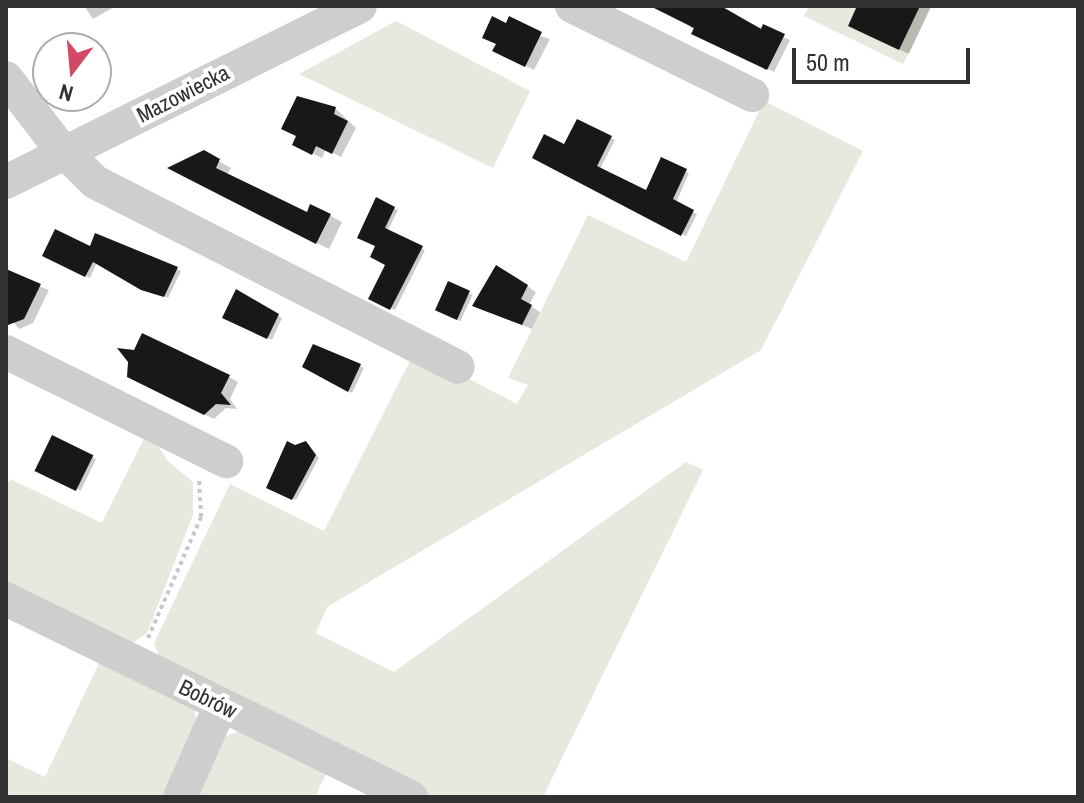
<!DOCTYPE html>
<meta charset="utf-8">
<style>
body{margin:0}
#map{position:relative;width:1084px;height:803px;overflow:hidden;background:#fff;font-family:"Archivo Narrow",sans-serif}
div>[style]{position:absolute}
.green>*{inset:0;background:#e5e9de}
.shadow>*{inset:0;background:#0003;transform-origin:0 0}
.building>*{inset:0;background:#181818;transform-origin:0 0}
.path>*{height:4px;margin-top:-2px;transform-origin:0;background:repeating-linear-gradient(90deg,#c8c8c8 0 4px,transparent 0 8px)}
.minor>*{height:34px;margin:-17px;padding:0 17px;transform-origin:17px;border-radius:17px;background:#cecece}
span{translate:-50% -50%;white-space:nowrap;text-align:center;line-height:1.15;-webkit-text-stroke:8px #fff;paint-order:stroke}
.street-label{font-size:22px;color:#313131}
.frame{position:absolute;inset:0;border:8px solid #313131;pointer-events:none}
.north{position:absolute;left:32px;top:32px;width:80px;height:80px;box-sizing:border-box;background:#fff;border:2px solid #adadad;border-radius:50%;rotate:196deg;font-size:22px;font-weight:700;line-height:32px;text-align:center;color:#313131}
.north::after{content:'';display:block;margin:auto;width:28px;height:36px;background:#d34864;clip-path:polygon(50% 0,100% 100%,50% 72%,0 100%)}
.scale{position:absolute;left:792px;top:48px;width:178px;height:36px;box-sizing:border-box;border:4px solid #313131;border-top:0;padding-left:10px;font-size:24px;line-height:28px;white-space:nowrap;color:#313131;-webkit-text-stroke:6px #fff;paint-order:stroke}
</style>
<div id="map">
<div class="green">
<div style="clip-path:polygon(809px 6px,932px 6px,903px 64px,804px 16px)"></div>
<div style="clip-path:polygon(396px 21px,530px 91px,493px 168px,299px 74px)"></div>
<div style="clip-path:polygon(764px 101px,863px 151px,761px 350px,327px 607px,316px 633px,394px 672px,686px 462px,703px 470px,543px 797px,425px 797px,159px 656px,154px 643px,230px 484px,324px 531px,415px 351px,517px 404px,528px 385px,508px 378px,588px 215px,686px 262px)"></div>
<div style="clip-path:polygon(148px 431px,168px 461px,193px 482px,193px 515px,147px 633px,134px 642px,117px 643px,6px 587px,6px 486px,10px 479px,102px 523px)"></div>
<div style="clip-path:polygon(102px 657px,187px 699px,195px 711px,197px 729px,162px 797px,6px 797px,6px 758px,45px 777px)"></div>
<div style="clip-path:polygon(244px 729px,328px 770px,315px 797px,194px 797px,223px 737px)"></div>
</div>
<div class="shadow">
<div style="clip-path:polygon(84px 6px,116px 6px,93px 19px)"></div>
<div style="clip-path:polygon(670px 6px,711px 6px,790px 40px,774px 72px,700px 37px)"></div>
<div style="clip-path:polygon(860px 6px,931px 6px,909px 54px,859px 30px)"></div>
<div style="clip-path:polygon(507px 26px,550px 39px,534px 70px,504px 56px)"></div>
<div style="clip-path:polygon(298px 98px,336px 109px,356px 128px,341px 157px,326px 149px,322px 158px,303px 149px)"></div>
<div style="clip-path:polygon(577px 121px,615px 140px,600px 169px,647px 193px,662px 160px,689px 173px,676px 203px,697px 214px,686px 236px,535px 157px,565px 147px)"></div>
<div style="clip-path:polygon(204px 153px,231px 168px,227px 175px,308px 214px,311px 206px,342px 222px,329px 249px,181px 175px)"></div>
<div style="clip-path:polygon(377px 200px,398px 210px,387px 232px,425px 250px,395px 310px,371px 298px,387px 264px,377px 246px)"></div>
<div style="clip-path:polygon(96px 235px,181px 271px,168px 298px,97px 262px,90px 278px,44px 255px,91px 248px)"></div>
<div style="clip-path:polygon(506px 272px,536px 292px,529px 305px,540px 312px,532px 329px,484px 310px)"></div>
<div style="clip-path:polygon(6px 274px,49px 290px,33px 323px,19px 329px,6px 312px)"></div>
<div style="left:449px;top:284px;width:26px;height:29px;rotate:25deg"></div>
<div style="clip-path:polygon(237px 292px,282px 318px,272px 340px,225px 317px)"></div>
<div style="clip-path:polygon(305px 366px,360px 366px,364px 368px,352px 393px)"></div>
<div style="clip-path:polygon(229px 377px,238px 382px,230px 399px,237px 409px,226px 408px,214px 419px,138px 382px)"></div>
<div style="left:53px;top:438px;width:48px;height:35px;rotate:26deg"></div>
<div style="clip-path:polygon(306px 443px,319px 458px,296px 500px,268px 487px,295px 447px)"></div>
</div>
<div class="building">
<div style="clip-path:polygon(650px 6px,721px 6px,761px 29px,763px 24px,785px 34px,767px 70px,691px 34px,694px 28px)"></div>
<div style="clip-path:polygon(857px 6px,920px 6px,899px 50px,848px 26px)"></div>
<div style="clip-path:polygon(492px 16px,506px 23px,509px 16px,542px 32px,525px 67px,492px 51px,496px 44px,482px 38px)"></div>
<div style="clip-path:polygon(297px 96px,336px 107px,334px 114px,348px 121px,332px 154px,316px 146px,312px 155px,292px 145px,296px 136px,281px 129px)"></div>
<div style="clip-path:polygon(577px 119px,612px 136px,597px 166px,646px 190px,661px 157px,687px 169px,673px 199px,694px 210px,681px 236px,532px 158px,544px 134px,564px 144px)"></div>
<div style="clip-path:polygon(204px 150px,220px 159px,216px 168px,307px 212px,310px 204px,331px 214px,316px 244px,167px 168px)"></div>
<div style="clip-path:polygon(376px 197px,395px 207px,385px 228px,423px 246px,390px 310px,368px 299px,385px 265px,370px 257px,375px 246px,357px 238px)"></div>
<div style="clip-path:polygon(55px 229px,90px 246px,95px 233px,178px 267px,164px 297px,141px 290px,93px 262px,85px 277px,42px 256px)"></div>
<div style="clip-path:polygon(496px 265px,528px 285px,521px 299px,532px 305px,522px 325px,472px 306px)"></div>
<div style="clip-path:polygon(6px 269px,41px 284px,24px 319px,8px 325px)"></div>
<div style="left:448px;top:281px;width:24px;height:32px;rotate:24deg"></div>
<div style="clip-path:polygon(236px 289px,279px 314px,267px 339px,222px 318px)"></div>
<div style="clip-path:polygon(142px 333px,230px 375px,221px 393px,231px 405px,216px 404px,204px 415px,127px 377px,128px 362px,117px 348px,134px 350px)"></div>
<div style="clip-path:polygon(313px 344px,361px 364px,348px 392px,302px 367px)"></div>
<div style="left:52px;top:435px;width:46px;height:40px;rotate:26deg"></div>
<div style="clip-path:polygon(287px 441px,295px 445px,306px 441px,316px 455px,292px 500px,266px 488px)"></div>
</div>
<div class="path">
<div style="left:148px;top:638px;width:132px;rotate:-66.3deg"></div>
<div style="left:201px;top:517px;width:38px;rotate:-93deg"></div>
</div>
<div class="minor">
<div style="left:572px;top:6px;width:201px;rotate:26.3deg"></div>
<div style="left:6px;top:78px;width:82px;rotate:52.4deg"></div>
<div style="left:56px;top:143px;width:55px;rotate:45deg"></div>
<div style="left:95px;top:182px;width:407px;rotate:27deg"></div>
<div style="left:6px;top:182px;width:395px;rotate:-26.4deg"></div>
<div style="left:6px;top:352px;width:246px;rotate:26.4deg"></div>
<div style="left:6px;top:599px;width:451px;rotate:26.1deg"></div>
<div style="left:180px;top:797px;width:101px;rotate:-66deg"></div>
</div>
<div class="street-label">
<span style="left:183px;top:94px;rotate:-27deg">Mazowiecka</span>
<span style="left:208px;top:699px;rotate:26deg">Bobrów</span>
</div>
<div class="frame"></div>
<div class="north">N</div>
<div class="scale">50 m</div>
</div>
